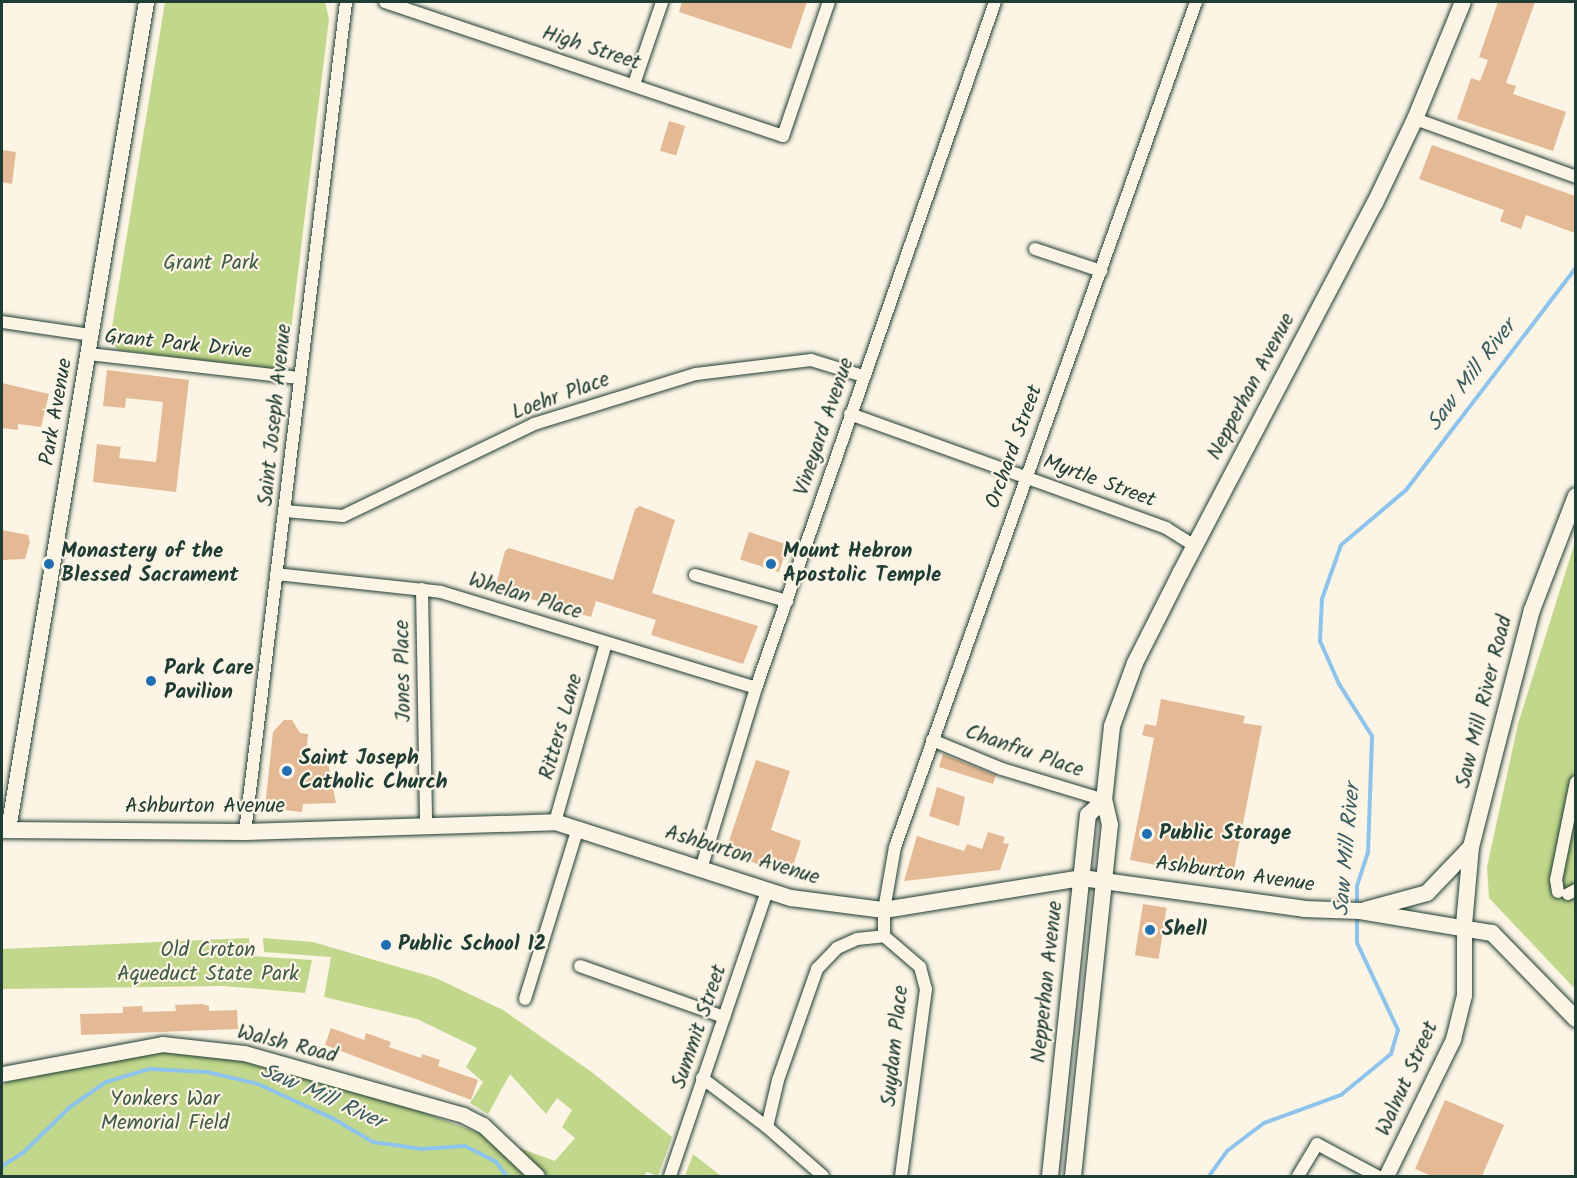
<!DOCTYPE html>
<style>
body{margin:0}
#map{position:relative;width:1577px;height:1178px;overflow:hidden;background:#fcf5e5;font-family:Kalam,sans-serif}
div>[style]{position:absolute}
.green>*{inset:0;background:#c1d78c}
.stream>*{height:4px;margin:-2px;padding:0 2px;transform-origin:2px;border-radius:2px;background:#8ec3eb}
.building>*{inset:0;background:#e4b995;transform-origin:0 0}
.roads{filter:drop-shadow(0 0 2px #1f3d34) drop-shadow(0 0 2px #1f3d34)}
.minor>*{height:12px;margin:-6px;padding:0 6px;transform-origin:6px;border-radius:6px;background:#fcf5e5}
.tertiary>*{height:15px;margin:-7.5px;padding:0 7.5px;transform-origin:7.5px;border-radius:7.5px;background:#fcf5e5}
.secondary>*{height:16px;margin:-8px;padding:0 8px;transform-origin:8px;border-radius:8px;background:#fcf5e5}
.dots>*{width:16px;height:16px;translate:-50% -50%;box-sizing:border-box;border:3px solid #fcf5e5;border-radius:50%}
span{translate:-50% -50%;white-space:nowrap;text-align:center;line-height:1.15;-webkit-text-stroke:4.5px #fcf5e5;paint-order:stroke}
.street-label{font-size:21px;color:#1f3d34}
.park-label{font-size:21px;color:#3f5c46}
.poi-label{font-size:21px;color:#1f3d34;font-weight:700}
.left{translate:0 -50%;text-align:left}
.water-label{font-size:22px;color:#3b5e62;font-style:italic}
.frame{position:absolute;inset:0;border:3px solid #1f3d34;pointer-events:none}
</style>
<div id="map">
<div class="green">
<div style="clip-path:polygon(165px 2px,325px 2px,329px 19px,286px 371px,118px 350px,110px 339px)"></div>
<div style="clip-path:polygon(1575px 542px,1575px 989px,1489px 898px,1487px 867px,1518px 724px)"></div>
<div style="clip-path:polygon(249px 938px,250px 956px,312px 960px,305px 993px,224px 986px,2px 989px,2px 949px)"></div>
<div style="clip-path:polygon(263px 938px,313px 942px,436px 978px,503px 1010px,593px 1073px,672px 1137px,658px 1176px,647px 1172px,644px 1176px,2px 1176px,2px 1087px,10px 1080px,163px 1047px,256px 1060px,406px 1106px,555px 1161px,575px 1138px,562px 1127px,572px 1110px,557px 1098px,546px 1114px,510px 1074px,488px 1114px,470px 1103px,483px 1082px,466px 1067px,477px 1048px,417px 1019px,324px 997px,331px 957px,264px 952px)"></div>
<div style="clip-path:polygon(693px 1154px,721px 1176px,685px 1176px)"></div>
</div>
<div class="stream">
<div style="left:1357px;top:907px;width:21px;rotate:-90deg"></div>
<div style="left:1357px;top:886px;width:35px;rotate:-72deg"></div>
<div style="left:1368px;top:853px;width:117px;rotate:-88deg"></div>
<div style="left:1372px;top:736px;width:62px;rotate:-122.4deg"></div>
<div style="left:1339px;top:684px;width:47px;rotate:-113.8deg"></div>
<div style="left:1320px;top:641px;width:42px;rotate:-87.3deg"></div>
<div style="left:1322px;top:599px;width:57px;rotate:-70.6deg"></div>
<div style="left:1341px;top:545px;width:85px;rotate:-40.2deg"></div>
<div style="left:1406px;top:490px;width:280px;rotate:-52.6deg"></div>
<div style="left:2px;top:1166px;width:26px;rotate:-32deg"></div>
<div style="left:24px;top:1152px;width:64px;rotate:-44.4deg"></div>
<div style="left:70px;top:1107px;width:44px;rotate:-34.8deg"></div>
<div style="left:106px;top:1082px;width:45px;rotate:-16.8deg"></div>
<div style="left:149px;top:1069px;width:58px;rotate:3deg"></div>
<div style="left:207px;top:1072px;width:52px;rotate:13.2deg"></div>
<div style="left:258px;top:1084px;width:81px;rotate:24.7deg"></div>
<div style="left:332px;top:1118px;width:48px;rotate:30.3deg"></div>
<div style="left:373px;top:1142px;width:49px;rotate:8.1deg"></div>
<div style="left:422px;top:1149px;width:43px;rotate:-4deg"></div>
<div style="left:465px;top:1146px;width:35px;rotate:27deg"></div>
<div style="left:496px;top:1162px;width:18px;rotate:52deg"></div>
<div style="left:1209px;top:1176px;width:31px;rotate:-54deg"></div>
<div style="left:1227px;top:1151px;width:46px;rotate:-37.1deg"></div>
<div style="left:1264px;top:1123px;width:82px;rotate:-20deg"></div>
<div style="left:1341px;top:1095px;width:65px;rotate:-39.4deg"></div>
<div style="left:1391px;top:1054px;width:25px;rotate:-74deg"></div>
<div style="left:1398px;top:1030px;width:96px;rotate:-115.2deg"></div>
<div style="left:1357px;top:943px;width:28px;rotate:-90deg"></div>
</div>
<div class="building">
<div style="clip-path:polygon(682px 2px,807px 2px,791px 49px,679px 12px)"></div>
<div style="clip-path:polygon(1498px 2px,1535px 2px,1506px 83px,1516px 86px,1513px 94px,1566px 112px,1553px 151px,1457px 119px,1471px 78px,1480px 81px,1488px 60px,1479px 57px)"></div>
<div style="left:669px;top:121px;width:17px;height:31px;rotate:17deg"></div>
<div style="clip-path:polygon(1432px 145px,1575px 196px,1575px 233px,1526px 215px,1521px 229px,1500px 221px,1504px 210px,1419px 179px)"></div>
<div style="clip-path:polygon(2px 150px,16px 152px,12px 184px,2px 182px)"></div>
<div style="clip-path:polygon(107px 370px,189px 380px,176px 492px,93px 482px,97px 444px,121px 447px,119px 458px,156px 462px,163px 402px,126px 398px,125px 408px,103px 406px)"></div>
<div style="clip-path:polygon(2px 383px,49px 394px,41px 427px,18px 424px,18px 430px,2px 428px)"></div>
<div style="clip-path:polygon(640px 506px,675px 520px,652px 593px,758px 626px,743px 664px,651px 635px,656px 620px,653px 619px,596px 601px,591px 617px,495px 588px,505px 551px,509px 548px,613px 580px,635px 509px)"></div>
<div style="clip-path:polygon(2px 530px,28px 535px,30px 542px,25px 559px,2px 560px)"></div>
<div style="left:749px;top:532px;width:41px;height:29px;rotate:18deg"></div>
<div style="clip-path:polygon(1161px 699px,1245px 716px,1243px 723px,1262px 726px,1232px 880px,1130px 860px,1154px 738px,1142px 735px,1145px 724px,1156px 726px)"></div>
<div style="clip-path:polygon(284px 720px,292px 720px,300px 733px,308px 734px,306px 759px,327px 758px,336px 803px,303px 804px,302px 812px,265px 808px,273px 732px)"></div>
<div style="clip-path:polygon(943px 754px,996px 775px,993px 784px,939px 767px)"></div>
<div style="clip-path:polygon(756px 760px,790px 771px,771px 830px,801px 841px,790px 875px,725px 853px)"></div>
<div style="clip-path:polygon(937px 787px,965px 797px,959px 826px,929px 816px)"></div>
<div style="clip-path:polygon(988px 832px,1005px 837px,1003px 843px,1009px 844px,1000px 870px,904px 881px,917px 836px,964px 851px,967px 844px,982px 849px)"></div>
<div style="left:1143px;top:904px;width:24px;height:52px;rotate:9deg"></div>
<div style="clip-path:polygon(202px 1004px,209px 1006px,209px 1011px,237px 1010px,238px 1029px,81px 1035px,80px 1014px,123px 1013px,123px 1007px,142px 1006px,143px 1012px,176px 1011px,175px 1005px)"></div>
<div style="clip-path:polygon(331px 1028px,364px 1040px,366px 1033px,391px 1042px,389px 1047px,421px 1058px,422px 1054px,440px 1060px,438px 1066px,478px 1080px,471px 1100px,325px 1045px)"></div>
<div style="clip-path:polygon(1445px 1100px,1504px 1125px,1482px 1176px,1432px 1176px,1415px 1169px)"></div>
</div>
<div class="roads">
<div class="minor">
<div style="left:385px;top:2px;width:420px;rotate:18.6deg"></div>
<div style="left:783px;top:136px;width:142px;rotate:-71.1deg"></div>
<div style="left:634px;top:84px;width:87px;rotate:-71.1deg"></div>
<div style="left:1415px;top:119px;width:171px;rotate:19.8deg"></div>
<div style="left:1035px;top:249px;width:70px;rotate:18.4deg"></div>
<div style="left:2px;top:322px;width:90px;rotate:8.3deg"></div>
<div style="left:88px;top:354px;width:213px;rotate:6.5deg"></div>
<div style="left:850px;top:414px;width:336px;rotate:19.8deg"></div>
<div style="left:1166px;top:528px;width:34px;rotate:32deg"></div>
<div style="left:285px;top:511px;width:58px;rotate:4.9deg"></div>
<div style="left:343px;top:516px;width:212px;rotate:-25.7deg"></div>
<div style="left:534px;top:424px;width:170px;rotate:-17.2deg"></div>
<div style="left:696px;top:374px;width:116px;rotate:-6.9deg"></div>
<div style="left:811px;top:360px;width:54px;rotate:17.1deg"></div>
<div style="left:276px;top:574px;width:166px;rotate:6.2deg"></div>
<div style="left:441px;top:592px;width:329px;rotate:16.9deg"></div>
<div style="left:695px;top:575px;width:96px;rotate:15.8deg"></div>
<div style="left:422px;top:589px;width:236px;rotate:89deg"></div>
<div style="left:932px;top:740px;width:76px;rotate:22.5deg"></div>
<div style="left:1002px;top:769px;width:107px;rotate:16.9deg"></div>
<div style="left:555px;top:822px;width:186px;rotate:-74.1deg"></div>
<div style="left:245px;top:832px;width:836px;rotate:-83.06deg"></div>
<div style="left:701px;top:869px;width:189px;rotate:-73.1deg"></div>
<div style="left:756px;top:688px;width:726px;rotate:-70.79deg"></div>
<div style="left:1558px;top:892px;width:12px;rotate:-99deg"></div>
<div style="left:1556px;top:880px;width:100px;rotate:-78.5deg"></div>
<div style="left:1568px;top:894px;width:9px;rotate:-27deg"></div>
<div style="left:884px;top:936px;width:26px;rotate:-90deg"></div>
<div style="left:884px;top:910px;width:64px;rotate:-80.1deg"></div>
<div style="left:895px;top:847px;width:897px;rotate:-70.39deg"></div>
<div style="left:884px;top:936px;width:48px;rotate:40.7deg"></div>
<div style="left:920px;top:967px;width:23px;rotate:75deg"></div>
<div style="left:926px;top:989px;width:189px;rotate:97.6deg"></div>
<div style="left:580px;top:966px;width:153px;rotate:19.5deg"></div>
<div style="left:525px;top:999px;width:179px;rotate:-72.8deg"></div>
<div style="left:702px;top:1078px;width:81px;rotate:37deg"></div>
<div style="left:767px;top:1127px;width:74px;rotate:41.2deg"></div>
<div style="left:767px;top:1127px;width:48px;rotate:-76.8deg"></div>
<div style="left:778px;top:1080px;width:118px;rotate:-70.6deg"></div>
<div style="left:817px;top:969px;width:29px;rotate:-46deg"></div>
<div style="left:837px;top:948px;width:22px;rotate:-24deg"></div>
<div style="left:857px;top:939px;width:27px;rotate:-6deg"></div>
<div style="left:670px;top:1176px;width:301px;rotate:-71.2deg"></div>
<div style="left:1298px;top:1176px;width:37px;rotate:-59deg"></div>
<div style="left:1317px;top:1144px;width:68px;rotate:28.1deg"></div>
</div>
<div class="tertiary">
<div style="left:8px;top:829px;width:838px;rotate:-80.53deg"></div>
<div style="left:2px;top:1074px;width:163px;rotate:-10.6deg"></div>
<div style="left:162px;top:1044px;width:82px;rotate:6.3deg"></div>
<div style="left:244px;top:1053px;width:228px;rotate:15.8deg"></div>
<div style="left:463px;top:1115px;width:22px;rotate:27deg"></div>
<div style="left:483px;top:1125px;width:74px;rotate:43.4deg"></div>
<div style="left:1386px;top:1176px;width:153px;rotate:-63.9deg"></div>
<div style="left:1453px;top:1039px;width:45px;rotate:-76deg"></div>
<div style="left:1464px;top:995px;width:70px;rotate:-90deg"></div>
</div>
<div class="secondary">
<div style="left:2px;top:830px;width:243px;rotate:0.5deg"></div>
<div style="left:245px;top:832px;width:310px;rotate:-1.8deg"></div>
<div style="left:555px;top:822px;width:248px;rotate:17.9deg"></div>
<div style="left:791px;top:898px;width:94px;rotate:7.4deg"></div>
<div style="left:884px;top:910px;width:201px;rotate:-9.2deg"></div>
<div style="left:1082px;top:878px;width:224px;rotate:7.9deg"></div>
<div style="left:1304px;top:909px;width:56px;rotate:2deg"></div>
<div style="left:1360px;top:911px;width:134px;rotate:9.5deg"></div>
<div style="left:1492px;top:933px;width:120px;rotate:45.7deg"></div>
<div style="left:1365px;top:910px;width:64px;rotate:-15.3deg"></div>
<div style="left:1427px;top:893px;width:64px;rotate:-46.3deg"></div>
<div style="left:1464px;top:925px;width:78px;rotate:-84.9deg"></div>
<div style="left:1471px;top:847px;width:109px;rotate:-75.7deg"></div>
<div style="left:1498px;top:741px;width:135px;rotate:-75.5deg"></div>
<div style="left:1532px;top:610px;width:122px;rotate:-68.9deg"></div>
<div style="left:1050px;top:1176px;width:363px;rotate:-84deg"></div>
<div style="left:1088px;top:815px;width:22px;rotate:-43deg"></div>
<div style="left:1073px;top:1176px;width:353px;rotate:-84deg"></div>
<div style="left:1110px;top:825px;width:26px;rotate:-103deg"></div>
<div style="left:1104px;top:800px;width:74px;rotate:-83.8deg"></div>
<div style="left:1112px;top:726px;width:67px;rotate:-69.9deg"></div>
<div style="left:1135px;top:663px;width:102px;rotate:-63.2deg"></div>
<div style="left:1181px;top:572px;width:417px;rotate:-62.3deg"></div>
<div style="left:1375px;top:203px;width:93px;rotate:-64.5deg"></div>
<div style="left:1415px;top:119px;width:126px;rotate:-67.7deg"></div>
</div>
</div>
<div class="dots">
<div style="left:49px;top:564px;background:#1f6fb2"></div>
<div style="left:771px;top:564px;background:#1f6fb2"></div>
<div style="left:151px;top:681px;background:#1f6fb2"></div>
<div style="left:287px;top:771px;background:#1f6fb2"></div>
<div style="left:1147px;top:834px;background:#1f6fb2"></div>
<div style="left:1150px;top:930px;background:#1f6fb2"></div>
<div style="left:386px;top:945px;background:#1f6fb2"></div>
</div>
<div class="street-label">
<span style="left:591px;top:49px;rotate:18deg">High Street</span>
<span style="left:178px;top:345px;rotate:6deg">Grant Park Drive</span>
<span style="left:1252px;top:387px;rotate:-62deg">Nepperhan Avenue</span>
<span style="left:561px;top:397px;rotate:-20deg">Loehr Place</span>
<span style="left:57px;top:412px;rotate:-80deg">Park Avenue</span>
<span style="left:276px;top:415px;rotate:-84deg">Saint Joseph Avenue</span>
<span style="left:825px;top:427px;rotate:-71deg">Vineyard Avenue</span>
<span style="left:1015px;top:447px;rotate:-70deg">Orchard Street</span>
<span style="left:1099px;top:482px;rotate:20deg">Myrtle Street</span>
<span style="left:525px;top:597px;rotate:17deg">Whelan Place</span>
<span style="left:404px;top:671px;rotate:-91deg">Jones Place</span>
<span style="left:1485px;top:702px;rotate:-76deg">Saw Mill River Road</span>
<span style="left:562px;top:727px;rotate:-74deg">Ritters Lane</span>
<span style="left:1024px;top:752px;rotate:19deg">Chanfru Place</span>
<span style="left:205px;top:807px">Ashburton Avenue</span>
<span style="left:742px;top:856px;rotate:17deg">Ashburton Avenue</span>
<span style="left:1235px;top:875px;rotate:8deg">Ashburton Avenue</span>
<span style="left:1048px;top:982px;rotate:-84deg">Nepperhan Avenue</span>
<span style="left:700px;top:1027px;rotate:-71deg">Summit Street</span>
<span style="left:287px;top:1045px;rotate:14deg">Walsh Road</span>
<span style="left:896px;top:1046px;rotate:-84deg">Suydam Place</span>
<span style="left:1408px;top:1079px;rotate:-66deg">Walnut Street</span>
</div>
<div class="park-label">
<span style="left:211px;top:264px">Grant Park</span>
<span style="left:208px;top:963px">Old Croton<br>Aqueduct State Park</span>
<span style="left:165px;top:1112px">Yonkers War<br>Memorial Field</span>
</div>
<div class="poi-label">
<span class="left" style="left:61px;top:564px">Monastery of the<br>Blessed Sacrament</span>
<span class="left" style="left:783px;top:564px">Mount Hebron<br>Apostolic Temple</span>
<span class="left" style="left:164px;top:681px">Park Care<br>Pavilion</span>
<span class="left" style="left:299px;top:771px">Saint Joseph<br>Catholic Church</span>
<span class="left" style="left:1159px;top:834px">Public Storage</span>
<span class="left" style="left:1162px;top:930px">Shell</span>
<span class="left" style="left:398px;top:945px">Public School 12</span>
</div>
<div class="water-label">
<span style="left:1472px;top:376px;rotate:-53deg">Saw Mill River</span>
<span style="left:1348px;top:850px;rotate:-85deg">Saw Mill River</span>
<span style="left:322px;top:1097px;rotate:24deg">Saw Mill River</span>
</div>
<div class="frame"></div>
</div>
